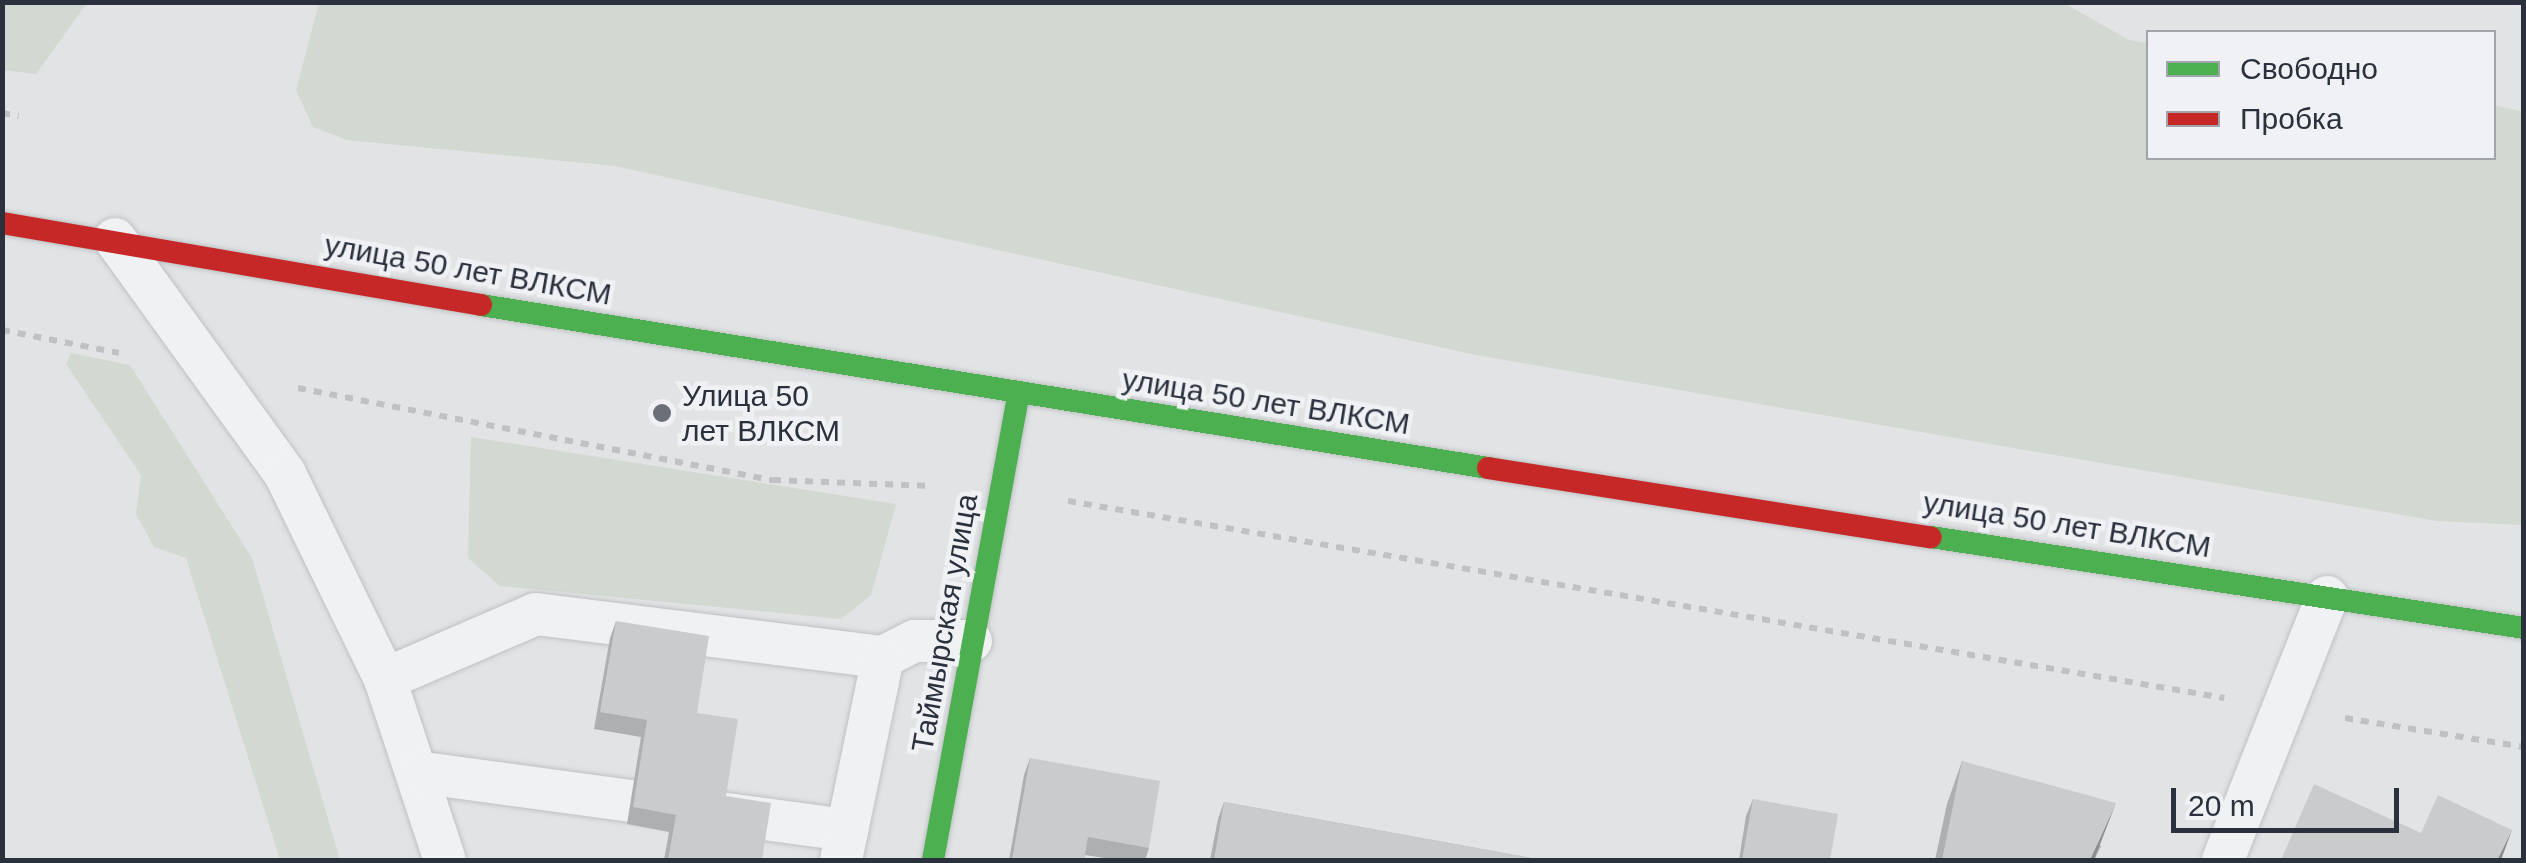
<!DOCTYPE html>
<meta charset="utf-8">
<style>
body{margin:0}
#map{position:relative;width:2526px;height:863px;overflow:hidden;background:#e1e3e5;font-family:Helvetica,sans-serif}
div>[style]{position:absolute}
.green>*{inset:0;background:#d2d9d1}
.path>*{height:6px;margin-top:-3px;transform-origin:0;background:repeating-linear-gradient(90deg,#bfc1c4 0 8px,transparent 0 16px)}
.roads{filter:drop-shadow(0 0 2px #bfc1c3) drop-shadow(0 0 2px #bfc1c3)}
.lane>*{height:42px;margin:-21px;padding:0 21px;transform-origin:21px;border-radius:21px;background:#f0f1f3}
.fast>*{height:22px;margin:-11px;padding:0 11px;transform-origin:11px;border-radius:11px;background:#4caf50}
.jam>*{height:22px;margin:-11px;padding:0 11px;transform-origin:11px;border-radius:11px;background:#c62828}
.wall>*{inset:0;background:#adafb0}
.shaded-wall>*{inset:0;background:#8d8e90}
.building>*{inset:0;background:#c9cbcd}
.dots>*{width:28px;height:28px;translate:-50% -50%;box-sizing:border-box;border:5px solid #eff1f5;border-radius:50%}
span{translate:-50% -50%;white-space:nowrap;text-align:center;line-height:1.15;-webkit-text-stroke:9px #eff1f5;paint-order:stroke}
.street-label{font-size:30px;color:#2a313d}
.poi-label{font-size:30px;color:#2a313d}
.left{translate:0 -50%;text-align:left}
.frame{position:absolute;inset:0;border:5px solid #2a313d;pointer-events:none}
.legend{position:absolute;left:2146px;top:30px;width:350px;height:130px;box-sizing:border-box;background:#eff1f5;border:2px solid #a0a4ab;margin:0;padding:12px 18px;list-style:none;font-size:30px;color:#2a313d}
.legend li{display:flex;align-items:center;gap:20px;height:50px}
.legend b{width:50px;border:2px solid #a0a4ab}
.scale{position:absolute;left:2171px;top:788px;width:228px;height:45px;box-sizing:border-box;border:5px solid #2a313d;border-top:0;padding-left:12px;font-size:30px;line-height:35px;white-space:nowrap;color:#2a313d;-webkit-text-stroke:8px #eff1f5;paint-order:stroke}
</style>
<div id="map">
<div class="green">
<div style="clip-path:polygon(2px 3px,3px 2px,87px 3px,36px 74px,3px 70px)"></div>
<div style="clip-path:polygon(319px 3px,2062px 2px,2129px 40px,2148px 43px,2148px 158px,2494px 158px,2494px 105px,2523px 112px,2523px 525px,2437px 521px,1476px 355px,615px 166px,347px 140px,313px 127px,296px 90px)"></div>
<div style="clip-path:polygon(71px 353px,130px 365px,252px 558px,340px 860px,280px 860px,186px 558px,154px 547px,136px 514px,141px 475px,66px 364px)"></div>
<div style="clip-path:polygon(471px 437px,896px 504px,871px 595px,841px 619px,500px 586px,468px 558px)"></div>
</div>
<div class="path">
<div style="left:2px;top:113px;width:17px;rotate:10deg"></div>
<div style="left:2px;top:330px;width:119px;rotate:11.1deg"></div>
<div style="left:298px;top:388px;width:484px;rotate:11deg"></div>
<div style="left:773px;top:480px;width:159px;rotate:2.2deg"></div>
<div style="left:1068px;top:501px;width:1173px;rotate:9.67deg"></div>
<div style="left:2345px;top:718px;width:181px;rotate:9.2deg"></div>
</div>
<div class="roads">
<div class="lane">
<div style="left:115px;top:239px;width:290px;rotate:54.1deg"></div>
<div style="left:285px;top:474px;width:228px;rotate:64deg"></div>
<div style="left:385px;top:679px;width:191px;rotate:71.7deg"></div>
<div style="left:385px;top:679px;width:164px;rotate:-23.3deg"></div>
<div style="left:536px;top:614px;width:350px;rotate:7.1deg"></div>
<div style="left:883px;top:657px;width:36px;rotate:-27deg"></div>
<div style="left:915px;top:641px;width:56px"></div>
<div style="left:417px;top:772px;width:434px;rotate:7.7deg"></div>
<div style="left:841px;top:860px;width:207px;rotate:-78.3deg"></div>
<div style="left:2223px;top:860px;width:283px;rotate:-68.4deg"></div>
</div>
<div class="fast">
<div style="left:481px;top:305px;width:1020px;rotate:9.19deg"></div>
<div style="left:1931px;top:537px;width:600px;rotate:8.72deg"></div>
<div style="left:933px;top:860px;width:472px;rotate:-79.6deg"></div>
</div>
<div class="jam">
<div style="left:2px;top:223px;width:486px;rotate:9.7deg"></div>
<div style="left:1488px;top:468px;width:448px;rotate:8.9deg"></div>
</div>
</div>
<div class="wall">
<div style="clip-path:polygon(616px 621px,697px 713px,726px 796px,762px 860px,664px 860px,669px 832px,627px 824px,641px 737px,594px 729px,610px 638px)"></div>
<div style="clip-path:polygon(1030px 758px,1149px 848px,1145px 860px,1117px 860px,1085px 855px,1084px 860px,1009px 860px,1024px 775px)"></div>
<div style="clip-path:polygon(1962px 761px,2101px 846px,2094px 860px,1935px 860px,1947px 804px)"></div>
<div style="clip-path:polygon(1753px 799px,1830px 860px,1739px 860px,1746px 816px)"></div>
<div style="clip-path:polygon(1224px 802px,1542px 860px,1210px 860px,1218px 819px)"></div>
</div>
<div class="shaded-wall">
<div style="clip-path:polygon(2116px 803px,2094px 860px,2090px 860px)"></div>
<div style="clip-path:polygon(2512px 830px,2501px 860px,2497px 860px)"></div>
</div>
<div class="building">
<div style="clip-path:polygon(616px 621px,709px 636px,697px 713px,738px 719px,726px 796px,771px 803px,762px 860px,668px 860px,676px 815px,633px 807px,647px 720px,600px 712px)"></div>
<div style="clip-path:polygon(1030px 758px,1160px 781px,1149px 848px,1088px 837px,1084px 860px,1012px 860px)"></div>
<div style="clip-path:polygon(1962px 761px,2116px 803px,2090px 860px,1942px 860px)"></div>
<div style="clip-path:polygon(2314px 784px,2421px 833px,2438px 795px,2512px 830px,2497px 860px,2281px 860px)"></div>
<div style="clip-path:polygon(1753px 799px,1838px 814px,1830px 860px,1742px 860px)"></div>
<div style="clip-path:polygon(1224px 802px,1542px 860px,1214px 860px)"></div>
</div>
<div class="dots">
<div style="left:662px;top:413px;background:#6a6f78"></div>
</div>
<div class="street-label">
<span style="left:468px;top:270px;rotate:10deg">улица 50 лет ВЛКСМ</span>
<span style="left:1266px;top:402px;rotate:9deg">улица 50 лет ВЛКСМ</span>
<span style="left:2067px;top:525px;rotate:9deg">улица 50 лет ВЛКСМ</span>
<span style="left:945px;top:623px;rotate:-80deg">Таймырская улица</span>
</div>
<div class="poi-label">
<span class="left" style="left:682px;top:413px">Улица 50<br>лет ВЛКСМ</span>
</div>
<div class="frame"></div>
<ul class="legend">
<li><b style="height:12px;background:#4caf50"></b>Свободно</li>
<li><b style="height:12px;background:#c62828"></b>Пробка</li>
</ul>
<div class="scale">20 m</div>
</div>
